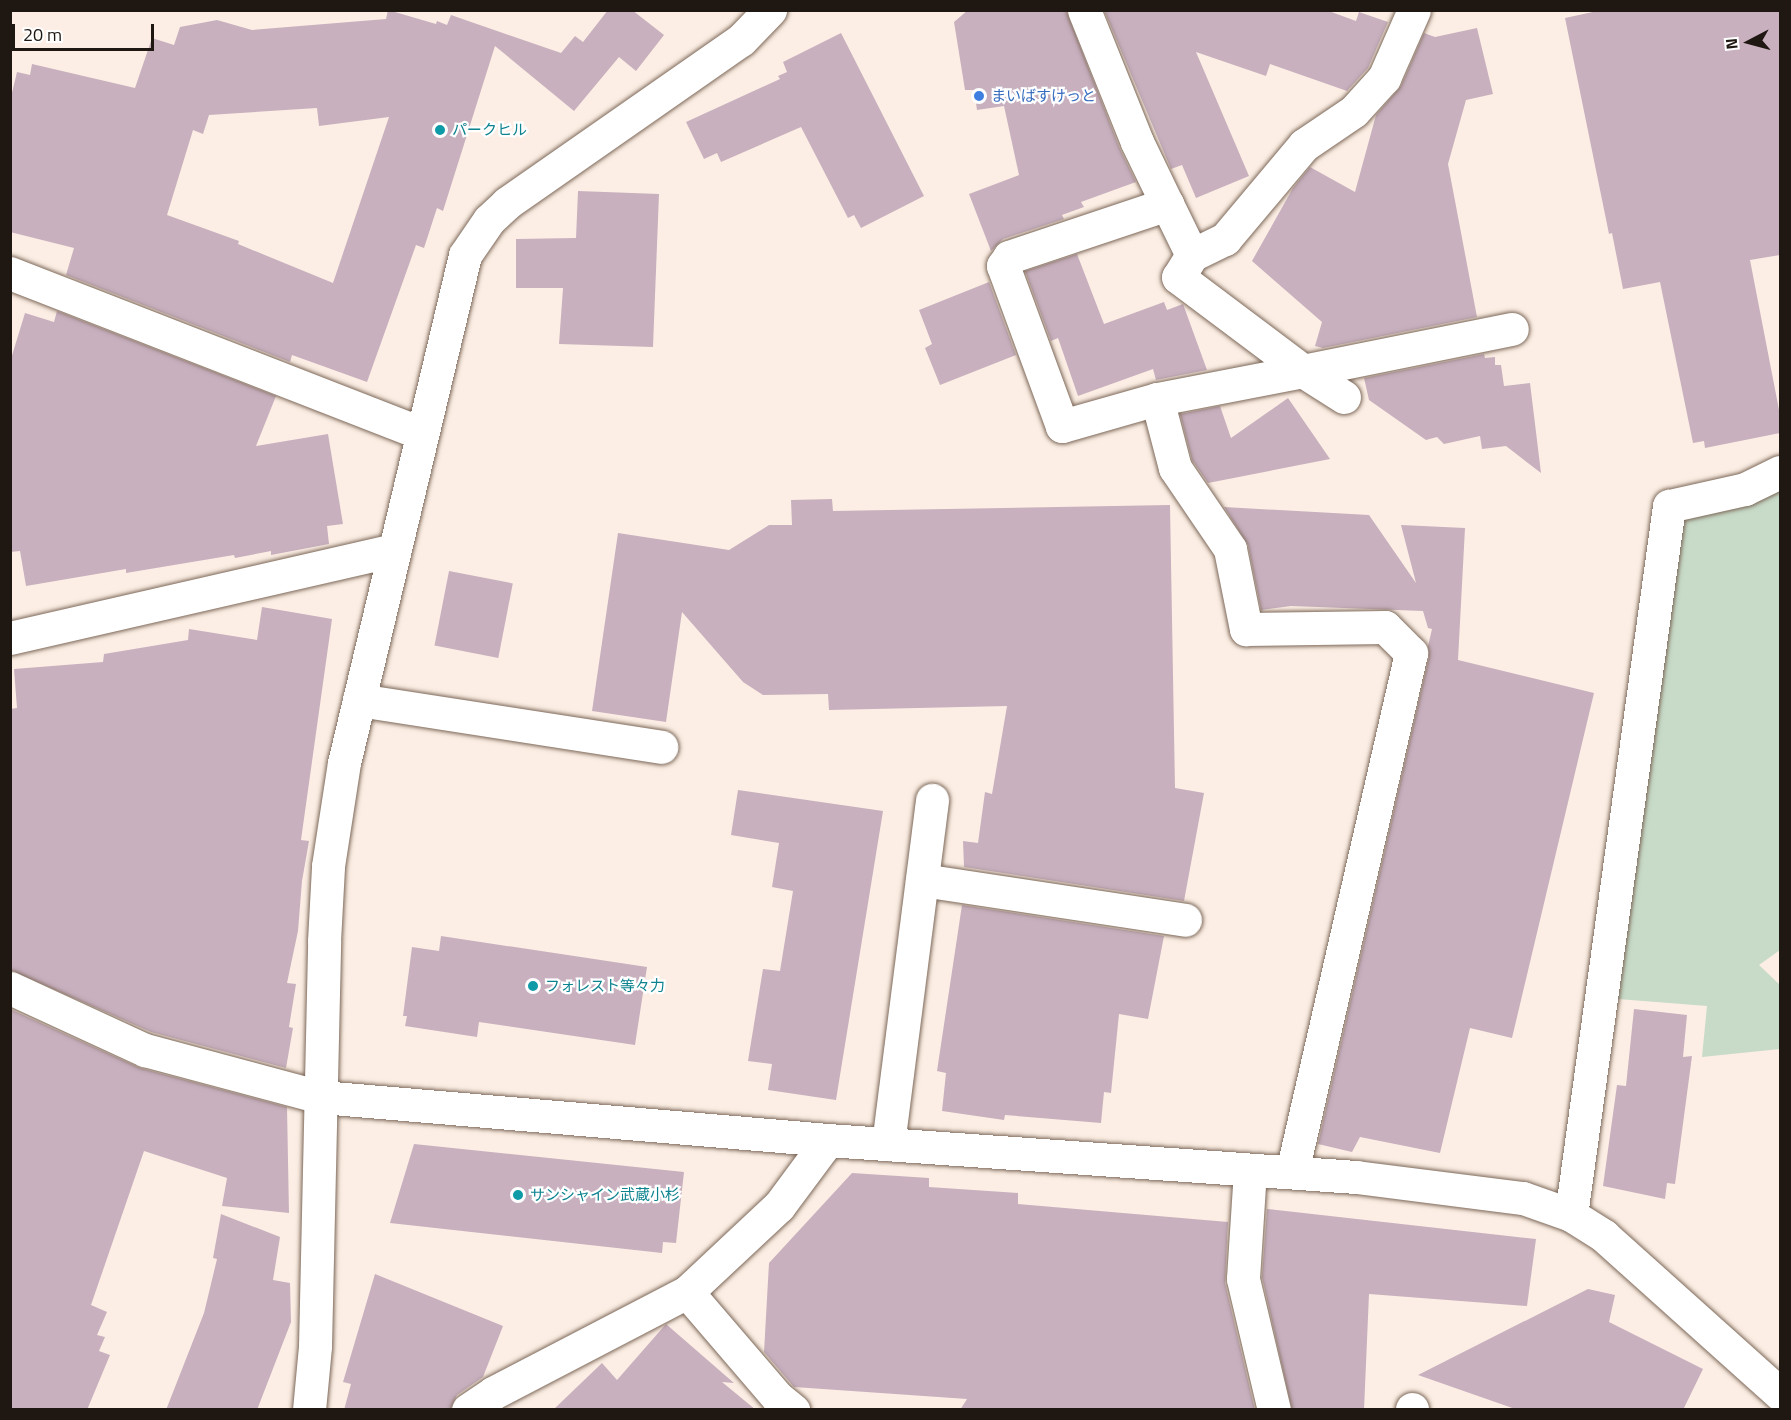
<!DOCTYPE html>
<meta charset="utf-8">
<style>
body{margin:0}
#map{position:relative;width:1791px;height:1420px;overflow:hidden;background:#fceee4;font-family:"Titillium Web","Noto Sans JP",sans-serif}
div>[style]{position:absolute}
.green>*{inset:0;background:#c7dbc8}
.building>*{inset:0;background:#c8b0bf;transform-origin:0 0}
.roads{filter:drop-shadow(0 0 2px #7c6859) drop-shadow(0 0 2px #7c6859)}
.minor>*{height:33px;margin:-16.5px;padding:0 16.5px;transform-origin:16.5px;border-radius:16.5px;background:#fff}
.dots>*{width:16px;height:16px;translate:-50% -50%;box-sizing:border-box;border:3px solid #fff;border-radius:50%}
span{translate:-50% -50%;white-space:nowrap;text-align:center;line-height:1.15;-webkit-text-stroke:4.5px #fff;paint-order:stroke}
.shop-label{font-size:15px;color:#366cbe}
.left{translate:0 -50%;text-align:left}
.culture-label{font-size:15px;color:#0d838f}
.frame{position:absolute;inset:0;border:12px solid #1f1711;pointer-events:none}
.north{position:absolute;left:1719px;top:12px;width:60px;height:60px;-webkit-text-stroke:4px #fff;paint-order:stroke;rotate:264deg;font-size:16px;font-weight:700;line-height:24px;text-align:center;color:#1f1711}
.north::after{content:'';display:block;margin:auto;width:21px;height:27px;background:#1f1711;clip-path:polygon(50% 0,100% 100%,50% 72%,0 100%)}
.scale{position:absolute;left:12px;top:24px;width:142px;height:27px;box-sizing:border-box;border:3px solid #1f1711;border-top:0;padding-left:8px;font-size:18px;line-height:21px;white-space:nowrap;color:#1f1711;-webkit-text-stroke:4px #fff;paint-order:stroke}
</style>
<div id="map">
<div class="green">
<div style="clip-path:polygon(1780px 488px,1780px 950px,1759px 965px,1780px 985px,1780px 1049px,1702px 1057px,1707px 1006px,1618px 999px,1684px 516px)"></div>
</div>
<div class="building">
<div style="clip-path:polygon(evenodd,388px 10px,436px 24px,437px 21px,447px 25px,451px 15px,561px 53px,575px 36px,583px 42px,608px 10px,632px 10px,664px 35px,636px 71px,619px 57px,574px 111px,495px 46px,443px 211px,437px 208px,424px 248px,416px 245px,367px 382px,292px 355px,290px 362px,66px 275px,74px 248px,10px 232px,10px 101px,17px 72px,30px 75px,32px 64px,135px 88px,152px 38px,174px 45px,180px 27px,217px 20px,252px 30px,386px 19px,388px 10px,317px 108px,319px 126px,389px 117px,333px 283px,238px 244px,239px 241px,167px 215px,193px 130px,203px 134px,209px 115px,317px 108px)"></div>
<div style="clip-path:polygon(968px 10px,1066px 10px,1120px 149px,1136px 182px,1081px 202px,1084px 207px,1062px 215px,1064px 219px,1003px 239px,991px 251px,969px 194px,1019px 175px,1004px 106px,977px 110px,974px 90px,965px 90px,954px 22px)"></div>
<div style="clip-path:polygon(1104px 10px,1326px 10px,1356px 21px,1359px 12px,1388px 22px,1368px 68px,1347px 91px,1270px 64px,1266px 76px,1196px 52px,1249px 176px,1196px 198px,1182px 165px,1171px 169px)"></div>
<div style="clip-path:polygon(1602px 10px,1780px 10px,1780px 255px,1750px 260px,1780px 415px,1780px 433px,1705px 448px,1704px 441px,1693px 443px,1660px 282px,1623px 289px,1612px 233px,1609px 234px,1565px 18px)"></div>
<div style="clip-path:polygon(1477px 28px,1493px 94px,1466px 100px,1448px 164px,1477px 317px,1323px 348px,1315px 346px,1322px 322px,1252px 261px,1293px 188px,1310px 167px,1355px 192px,1376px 115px,1401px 86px,1424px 33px,1435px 37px)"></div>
<div style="clip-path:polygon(841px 33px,924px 196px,861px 228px,854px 215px,848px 218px,801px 127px,721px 162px,717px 153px,704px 159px,686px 122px,780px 79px,778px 76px,787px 72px,783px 62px)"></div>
<div style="clip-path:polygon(578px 191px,659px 194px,653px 347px,559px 344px,563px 288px,516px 288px,516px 239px,576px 238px)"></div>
<div style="clip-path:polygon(1077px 254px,1104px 324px,1164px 302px,1167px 310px,1183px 304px,1207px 370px,1156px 380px,1153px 369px,1078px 396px,1058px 338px,1051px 341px,1025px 271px)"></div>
<div style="clip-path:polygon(989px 282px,1016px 355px,940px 385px,925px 348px,932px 344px,919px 310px)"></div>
<div style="clip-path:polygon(57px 311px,276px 396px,256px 446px,328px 434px,343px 524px,327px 526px,329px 544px,271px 555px,271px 551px,235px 558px,234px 555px,126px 573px,126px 569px,26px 586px,20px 551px,10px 552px,10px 362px,25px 313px,54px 322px)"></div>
<div style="clip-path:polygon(1484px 354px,1485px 358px,1495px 357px,1495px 365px,1501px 365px,1504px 386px,1530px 383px,1541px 473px,1506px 446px,1482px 449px,1480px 436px,1444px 444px,1437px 437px,1426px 440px,1369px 400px,1364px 378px)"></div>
<div style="clip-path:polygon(1288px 398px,1330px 459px,1208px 483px,1192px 460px,1180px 414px,1220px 406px,1231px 438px)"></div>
<div style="clip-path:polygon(832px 499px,833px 511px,1170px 505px,1175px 788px,1204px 793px,1184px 901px,964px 867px,963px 841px,978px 843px,985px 792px,992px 794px,1007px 706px,829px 710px,828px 694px,763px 695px,743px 682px,682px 612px,666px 722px,592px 711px,618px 533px,729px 550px,769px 525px,792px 525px,791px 500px)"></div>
<div style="clip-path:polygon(1224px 507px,1369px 515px,1416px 583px,1401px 525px,1465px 528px,1458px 660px,1594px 693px,1512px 1038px,1470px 1028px,1440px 1153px,1360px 1137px,1352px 1152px,1318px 1144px,1429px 657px,1428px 646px,1432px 629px,1428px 628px,1423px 611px,1291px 606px,1261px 610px,1248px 545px)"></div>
<div style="left:449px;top:571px;width:65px;height:76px;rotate:11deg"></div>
<div style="clip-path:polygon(262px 607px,332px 619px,301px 840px,309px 841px,302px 881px,298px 931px,287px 983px,296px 984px,289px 1027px,293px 1028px,286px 1068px,151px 1032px,10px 970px,10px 709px,17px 708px,14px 669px,103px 662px,104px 654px,188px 640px,189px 629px,257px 640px)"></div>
<div style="clip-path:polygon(738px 790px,883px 811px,836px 1100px,768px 1090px,772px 1064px,748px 1061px,763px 969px,780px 971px,793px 891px,772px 887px,779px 843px,731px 835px)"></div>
<div style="clip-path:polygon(962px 905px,1164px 936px,1148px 1019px,1119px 1014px,1111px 1093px,1104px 1092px,1101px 1123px,1005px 1115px,1004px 1120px,942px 1111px,946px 1073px,937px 1071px)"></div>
<div style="clip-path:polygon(441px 936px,647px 967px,635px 1045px,479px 1022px,477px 1037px,405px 1026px,407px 1016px,403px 1016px,412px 947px,439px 951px)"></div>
<div style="clip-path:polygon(10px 1009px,140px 1068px,287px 1107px,289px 1213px,222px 1206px,227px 1178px,144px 1151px,91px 1305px,107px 1312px,97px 1335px,105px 1337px,99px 1351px,110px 1355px,87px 1410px,10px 1410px)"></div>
<div style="clip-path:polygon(1634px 1009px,1687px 1015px,1683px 1057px,1692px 1056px,1675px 1184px,1667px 1183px,1665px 1199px,1603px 1186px,1617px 1085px,1626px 1086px)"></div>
<div style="clip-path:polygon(414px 1144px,684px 1172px,676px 1243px,663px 1242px,662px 1253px,390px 1223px)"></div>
<div style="clip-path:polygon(852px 1173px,929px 1178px,929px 1187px,1018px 1193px,1018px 1204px,1228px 1222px,1225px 1283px,1255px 1410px,960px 1410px,967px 1399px,794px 1387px,764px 1352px,769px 1263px)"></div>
<div style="clip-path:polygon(1267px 1209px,1536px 1239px,1527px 1306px,1369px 1294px,1364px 1410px,1292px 1410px,1262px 1277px)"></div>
<div style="clip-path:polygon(221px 1214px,280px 1237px,273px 1280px,290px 1283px,291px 1322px,257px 1410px,166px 1410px,204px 1313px,217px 1259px,213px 1258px)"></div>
<div style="clip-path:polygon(375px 1274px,503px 1326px,483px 1377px,457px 1395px,450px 1410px,344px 1410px,351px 1384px,343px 1382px)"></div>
<div style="clip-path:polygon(1588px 1289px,1615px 1295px,1609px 1322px,1703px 1369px,1683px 1410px,1518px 1410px,1418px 1375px)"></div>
<div style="clip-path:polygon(666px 1324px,734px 1383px,722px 1382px,756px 1410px,553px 1410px,602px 1363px,617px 1380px)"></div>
</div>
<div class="roads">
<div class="minor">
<div style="left:1084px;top:10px;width:142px;rotate:68.1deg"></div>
<div style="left:1137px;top:142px;width:69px;rotate:64.2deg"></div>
<div style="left:1167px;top:204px;width:57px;rotate:63.9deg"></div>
<div style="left:1192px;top:255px;width:26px;rotate:122deg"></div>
<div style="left:1178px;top:277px;width:156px;rotate:36.9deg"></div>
<div style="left:1303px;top:371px;width:149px;rotate:169.1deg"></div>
<div style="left:1157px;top:399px;width:99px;rotate:164.1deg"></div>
<div style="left:1062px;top:426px;width:171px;rotate:-110.2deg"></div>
<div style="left:1003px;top:266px;width:11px;rotate:-56deg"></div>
<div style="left:1009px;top:257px;width:167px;rotate:-18.5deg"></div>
<div style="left:1192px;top:255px;width:37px;rotate:-26deg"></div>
<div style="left:1225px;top:239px;width:123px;rotate:-50deg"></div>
<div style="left:1304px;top:145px;width:60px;rotate:-34.2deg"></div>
<div style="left:1354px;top:111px;width:45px;rotate:-47.7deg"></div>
<div style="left:1384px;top:78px;width:74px;rotate:-66.2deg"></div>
<div style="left:10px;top:273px;width:441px;rotate:21.3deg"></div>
<div style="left:1344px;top:397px;width:49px;rotate:-147.6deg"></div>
<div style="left:1303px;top:371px;width:213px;rotate:-11.4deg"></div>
<div style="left:1157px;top:399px;width:71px;rotate:75.4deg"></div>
<div style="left:1175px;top:468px;width:98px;rotate:55.8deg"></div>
<div style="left:1230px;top:549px;width:82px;rotate:78.7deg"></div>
<div style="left:1246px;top:629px;width:139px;rotate:-0.8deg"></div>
<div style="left:1385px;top:627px;width:37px;rotate:45deg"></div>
<div style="left:1411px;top:653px;width:532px;rotate:102.91deg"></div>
<div style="left:10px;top:638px;width:394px;rotate:-12.9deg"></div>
<div style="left:359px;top:700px;width:306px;rotate:8.8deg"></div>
<div style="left:922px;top:880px;width:266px;rotate:8.6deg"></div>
<div style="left:10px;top:988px;width:149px;rotate:24.7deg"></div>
<div style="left:145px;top:1050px;width:182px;rotate:15deg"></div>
<div style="left:321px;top:1097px;width:509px;rotate:4.85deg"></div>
<div style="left:828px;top:1140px;width:529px;rotate:4.01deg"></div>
<div style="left:1356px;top:1177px;width:168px;rotate:7.2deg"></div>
<div style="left:1523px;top:1198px;width:51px;rotate:19.5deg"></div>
<div style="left:1571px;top:1215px;width:39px;rotate:32deg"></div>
<div style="left:1604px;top:1236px;width:237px;rotate:41.9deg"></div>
<div style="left:888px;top:1144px;width:347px;rotate:-82.7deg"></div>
<div style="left:1250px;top:1170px;width:109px;rotate:93.7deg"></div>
<div style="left:1243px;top:1279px;width:135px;rotate:76.7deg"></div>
<div style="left:1571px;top:1215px;width:716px;rotate:-82.13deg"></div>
<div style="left:1669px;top:506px;width:78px;rotate:-12.6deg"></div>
<div style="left:1745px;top:489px;width:39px;rotate:-26deg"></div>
<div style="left:687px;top:1292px;width:138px;rotate:49.4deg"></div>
<div style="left:777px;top:1397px;width:21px;rotate:39deg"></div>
<div style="left:1412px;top:1409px;width:1px;rotate:90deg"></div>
<div style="left:309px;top:1410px;width:64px;rotate:-84.6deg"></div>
<div style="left:315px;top:1346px;width:405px;rotate:-88.7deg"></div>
<div style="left:324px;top:941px;width:75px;rotate:-86.9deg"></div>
<div style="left:328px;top:866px;width:104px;rotate:-81.2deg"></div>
<div style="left:344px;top:763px;width:522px;rotate:-76.6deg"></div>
<div style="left:465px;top:255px;width:42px;rotate:-55.6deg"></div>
<div style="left:489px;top:220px;width:25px;rotate:-43deg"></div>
<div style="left:507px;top:203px;width:285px;rotate:-34.9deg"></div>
<div style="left:741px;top:40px;width:42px;rotate:-46deg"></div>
<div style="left:468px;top:1410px;width:30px;rotate:-34deg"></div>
<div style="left:493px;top:1393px;width:219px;rotate:-27.5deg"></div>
<div style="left:687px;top:1292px;width:126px;rotate:-43.1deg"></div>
<div style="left:779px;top:1206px;width:82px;rotate:-53.4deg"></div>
</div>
</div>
<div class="dots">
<div style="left:979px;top:96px;background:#3f7fe0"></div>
<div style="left:440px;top:130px;background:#0f9aa8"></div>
<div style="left:533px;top:986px;background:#0f9aa8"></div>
<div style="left:518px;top:1195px;background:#0f9aa8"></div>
</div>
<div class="shop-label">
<span class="left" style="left:991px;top:96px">まいばすけっと</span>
</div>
<div class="culture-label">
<span class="left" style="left:452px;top:130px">パークヒル</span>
<span class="left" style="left:545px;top:986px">フォレスト等々力</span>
<span class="left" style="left:530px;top:1195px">サンシャイン武蔵小杉</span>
</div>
<div class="frame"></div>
<div class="north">N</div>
<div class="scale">20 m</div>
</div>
